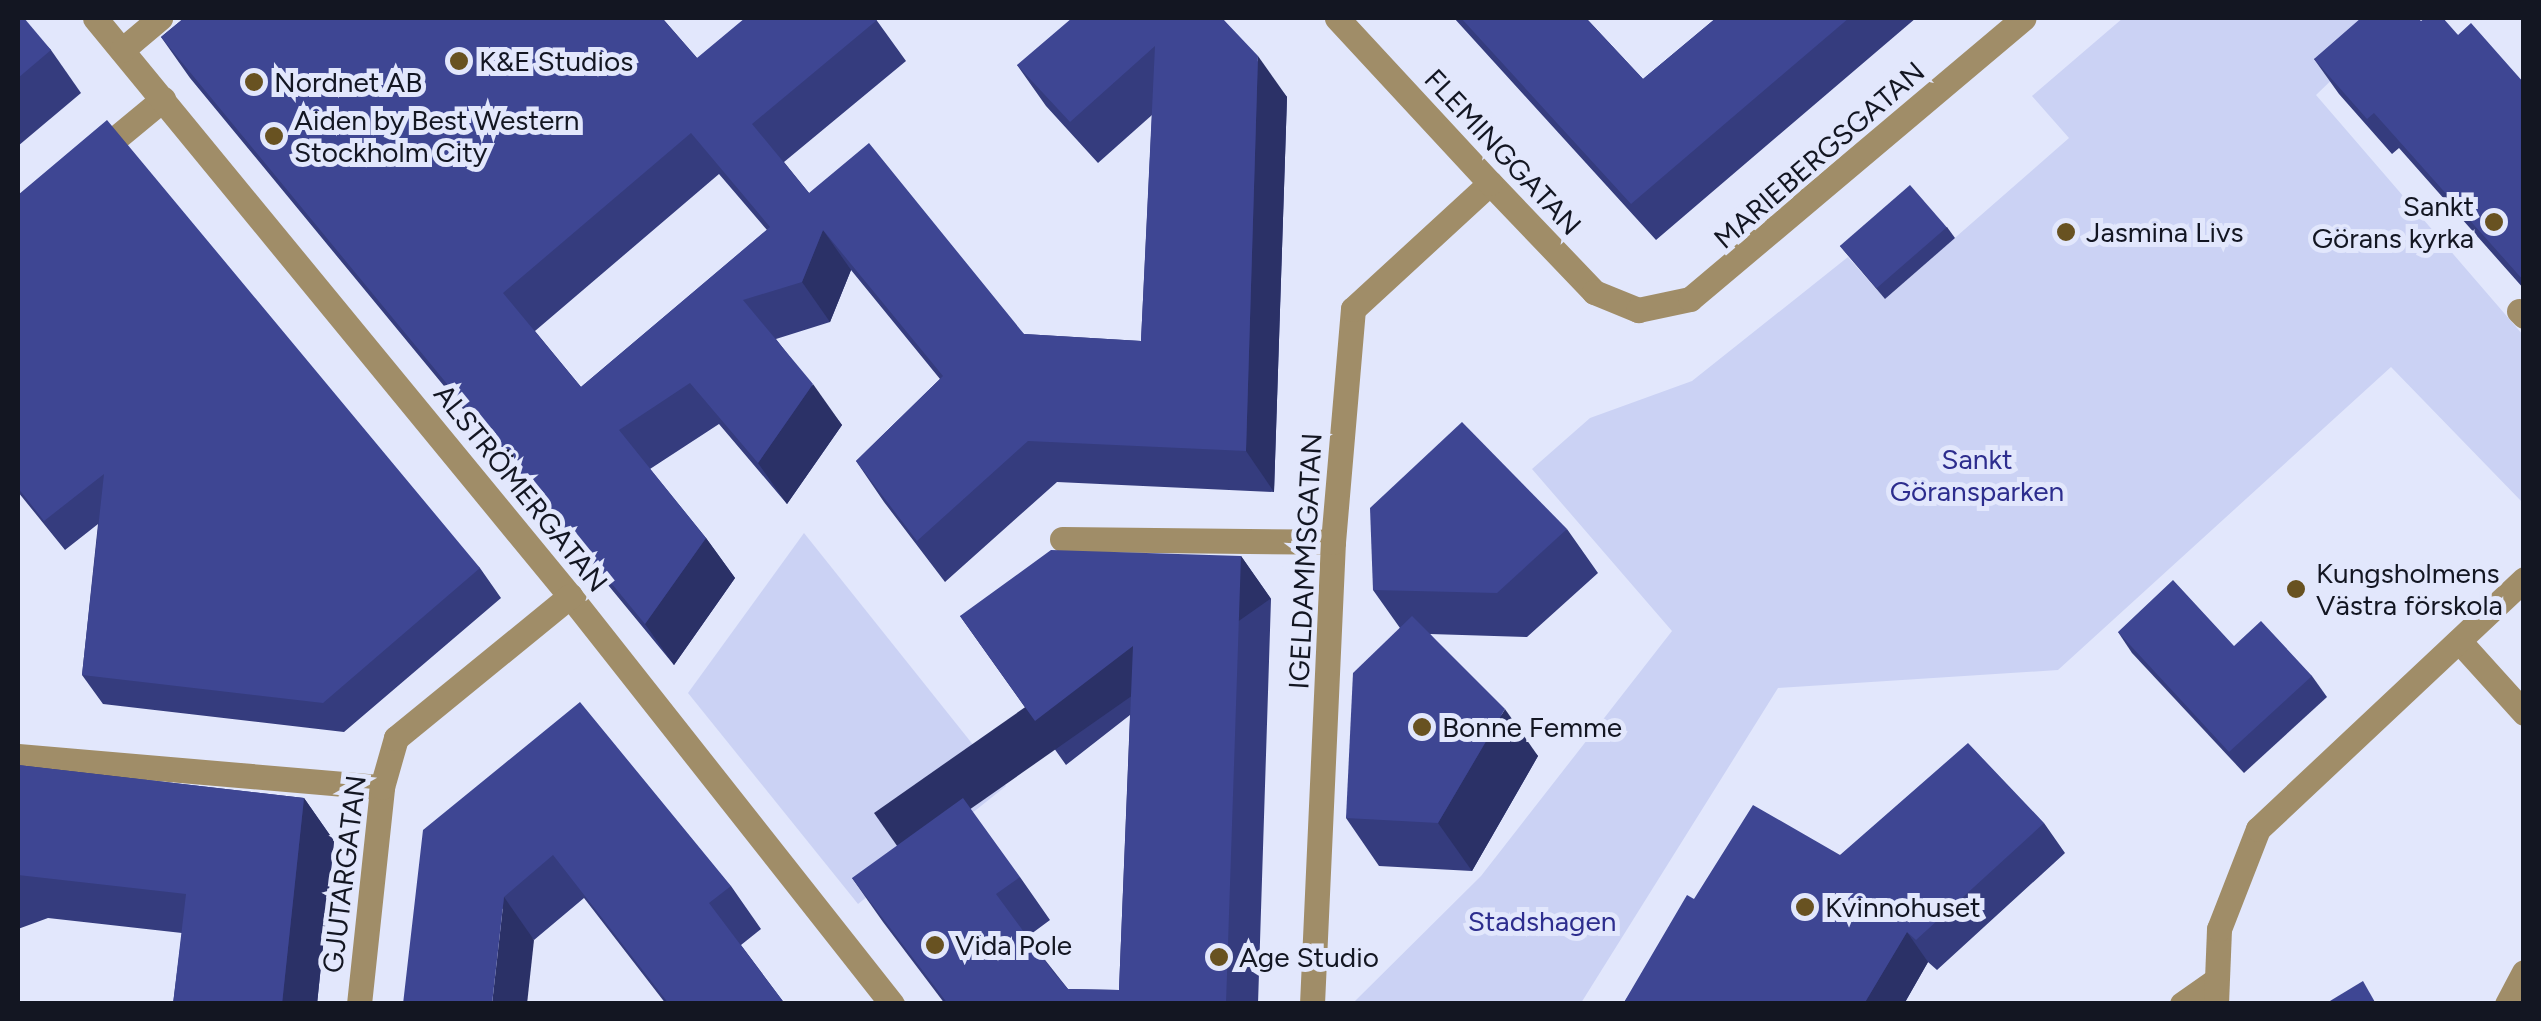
<!DOCTYPE html>
<meta charset="utf-8">
<style>
body{margin:0}
#map{position:relative;width:2541px;height:1021px;overflow:hidden;background:#e2e7fc;font-family:Figtree,sans-serif}
div>[style]{position:absolute}
.green>*{inset:0;background:#cbd2f4}
.service>*{height:25px;margin:-12.5px;padding:0 12.5px;transform-origin:12.5px;border-radius:12.5px;background:#a08d68}
.minor>*{height:25px;margin:-12.5px;padding:0 12.5px;transform-origin:12.5px;border-radius:12.5px;background:#a08d68}
.tertiary>*{height:25px;margin:-12.5px;padding:0 12.5px;transform-origin:12.5px;border-radius:12.5px;background:#a08d68}
.wall>*{inset:0;background:#353c7e}
.shaded-wall>*{inset:0;background:#2b3167;transform-origin:0 0}
.building>*{inset:0;background:#3e4693;transform-origin:0 0}
.dots>*{width:28px;height:28px;translate:-50% -50%;box-sizing:border-box;border:5px solid #e2e7fc;border-radius:50%}
span{translate:-50% -50%;white-space:nowrap;text-align:center;line-height:1.15;-webkit-text-stroke:10px #e2e7fc;paint-order:stroke}
.poi-label{font-size:28px;color:#131622}
.left{translate:0 -50%;text-align:left}
.right{translate:-100% -50%;text-align:right}
.street-label{font-size:28px;color:#131622}
.park-label{font-size:28px;color:#2d2d8e}
.frame{position:absolute;inset:0;border:20px solid #131622;pointer-events:none}
</style>
<div id="map">
<div class="green">
<div style="clip-path:polygon(2123px 18px,2396px 18px,2316px 95px,2523px 335px,2523px 503px,2391px 367px,2058px 670px,1778px 688px,1581px 1003px,1352px 1004px,1481px 876px,1672px 631px,1532px 469px,1590px 418px,1692px 381px,1848px 257px,1885px 299px,2069px 138px,2032px 96px)"></div>
<div style="clip-path:polygon(804px 533px,1006px 786px,858px 904px,688px 693px)"></div>
</div>
<div class="service">
<div style="left:93px;top:157px;width:91px;rotate:-39.6deg"></div>
<div style="left:2519px;top:311px;width:7px;rotate:45deg"></div>
<div style="left:1062px;top:539px;width:271px;rotate:0.6deg"></div>
<div style="left:2459px;top:641px;width:97px;rotate:47.9deg"></div>
<div style="left:18px;top:756px;width:365px;rotate:4.9deg"></div>
<div style="left:2507px;top:1004px;width:36px;rotate:-62deg"></div>
</div>
<div class="minor">
<div style="left:95px;top:18px;width:748px;rotate:50.59deg"></div>
<div style="left:570px;top:596px;width:520px;rotate:51.72deg"></div>
<div style="left:122px;top:50px;width:50px;rotate:-40.1deg"></div>
<div style="left:359px;top:1004px;width:218px;rotate:-83.9deg"></div>
<div style="left:382px;top:787px;width:51px;rotate:-74.1deg"></div>
<div style="left:396px;top:738px;width:225px;rotate:-39.2deg"></div>
<div style="left:1312px;top:1004px;width:462px;rotate:-87.4deg"></div>
<div style="left:1333px;top:542px;width:234px;rotate:-85.1deg"></div>
<div style="left:1353px;top:309px;width:186px;rotate:-42.6deg"></div>
<div style="left:1490px;top:183px;width:151px;rotate:46.3deg"></div>
<div style="left:1594px;top:292px;width:48px;rotate:22.2deg"></div>
<div style="left:1638px;top:310px;width:53px;rotate:-11.9deg"></div>
<div style="left:1690px;top:299px;width:436px;rotate:-40.1deg"></div>
<div style="left:2182px;top:1004px;width:37px;rotate:-35deg"></div>
<div style="left:2216px;top:1004px;width:75px;rotate:-87.7deg"></div>
<div style="left:2219px;top:929px;width:107px;rotate:-68.7deg"></div>
<div style="left:2258px;top:829px;width:365px;rotate:-43.2deg"></div>
</div>
<div class="tertiary">
<div style="left:1337px;top:18px;width:225px;rotate:47.2deg"></div>
</div>
<div class="wall">
<div style="clip-path:polygon(18px 18px,51px 50px,81px 93px,18px 146px)"></div>
<div style="clip-path:polygon(evenodd,184px 18px,666px 18px,664px 20px,697px 58px,875px 18px,906px 61px,784px 162px,809px 193px,1024px 334px,1141px 341px,1152px 115px,1098px 163px,1046px 106px,1017px 65px,1222px 18px,1287px 97px,1274px 492px,1057px 482px,945px 582px,884px 502px,856px 461px,940px 379px,851px 270px,830px 322px,776px 339px,842px 425px,787px 504px,719px 424px,650px 469px,706px 538px,735px 578px,674px 665px,190px 78px,161px 37px,184px 18px,719px 174px,767px 230px,581px 387px,535px 331px,719px 174px)"></div>
<div style="clip-path:polygon(1454px 18px,1586px 18px,1643px 79px,1716px 18px,1916px 18px,1656px 240px)"></div>
<div style="clip-path:polygon(2421px 21px,2458px 35px,2524px 83px,2524px 289px,2399px 148px,2392px 154px,2339px 94px,2314px 59px)"></div>
<div style="clip-path:polygon(18px 195px,480px 568px,501px 598px,344px 732px,103px 704px,82px 675px,98px 524px,65px 550px,18px 492px)"></div>
<div style="clip-path:polygon(1947px 227px,1955px 238px,1885px 299px,1840px 246px)"></div>
<div style="clip-path:polygon(1567px 529px,1598px 573px,1527px 637px,1430px 634px,1538px 756px,1472px 871px,1379px 866px,1346px 818px,1400px 628px,1373px 590px)"></div>
<div style="clip-path:polygon(1241px 556px,1271px 599px,1258px 1004px,945px 1004px,883px 922px,852px 878px,1020px 877px,1050px 920px,1027px 937px,1068px 989px,1119px 990px,1130px 715px,1066px 765px,960px 616px)"></div>
<div style="clip-path:polygon(2118px 632px,2234px 646px,2312px 676px,2327px 697px,2244px 773px,2132px 653px)"></div>
<div style="clip-path:polygon(18px 765px,304px 798px,334px 841px,317px 1004px,173px 1004px,182px 933px,48px 918px,18px 929px)"></div>
<div style="clip-path:polygon(2044px 823px,2065px 853px,1937px 970px,1928px 962px,1904px 1004px,1623px 1004px,1694px 899px,1840px 855px)"></div>
<div style="clip-path:polygon(423px 830px,731px 886px,761px 929px,741px 945px,785px 1004px,666px 1004px,584px 898px,534px 940px)"></div>
</div>
<div class="shaded-wall">
<div style="clip-path:polygon(1258px 56px,1287px 97px,1274px 492px,1246px 451px)"></div>
<div style="clip-path:polygon(823px 230px,851px 270px,830px 322px,802px 282px)"></div>
<div style="clip-path:polygon(813px 384px,842px 425px,787px 504px,758px 463px)"></div>
<div style="clip-path:polygon(706px 538px,735px 578px,674px 665px,645px 624px)"></div>
<div style="left:1241px;top:556px;width:52px;height:448px;rotate:55deg"></div>
<div style="clip-path:polygon(1505px 709px,1538px 756px,1472px 871px,1438px 823px)"></div>
<div style="clip-path:polygon(304px 798px,334px 841px,317px 1004px,282px 1004px)"></div>
<div style="clip-path:polygon(504px 897px,534px 940px,527px 1004px,492px 1004px)"></div>
<div style="clip-path:polygon(1907px 932px,1928px 962px,1904px 1004px,1864px 1004px)"></div>
</div>
<div class="building">
<div style="clip-path:polygon(18px 18px,24px 18px,51px 50px,18px 78px)"></div>
<div style="clip-path:polygon(evenodd,184px 18px,662px 18px,697px 58px,745px 18px,875px 18px,877px 20px,752px 124px,809px 193px,869px 143px,1024px 334px,1141px 341px,1155px 46px,1070px 122px,1017px 65px,1072px 18px,1222px 18px,1258px 56px,1246px 451px,1028px 441px,917px 541px,856px 461px,943px 376px,823px 230px,802px 282px,743px 300px,813px 384px,758px 463px,690px 383px,619px 430px,706px 538px,645px 624px,161px 37px,184px 18px,691px 133px,770px 227px,581px 387px,503px 293px,691px 133px)"></div>
<div style="clip-path:polygon(1461px 18px,1586px 18px,1643px 79px,1716px 18px,1849px 18px,1631px 204px)"></div>
<div style="clip-path:polygon(2361px 18px,2418px 18px,2421px 21px,2425px 18px,2443px 18px,2458px 35px,2471px 23px,2524px 83px,2524px 281px,2374px 113px,2367px 119px,2314px 59px)"></div>
<div style="clip-path:polygon(107px 120px,480px 568px,323px 703px,82px 675px,104px 474px,44px 521px,18px 488px,18px 195px)"></div>
<div style="left:1910px;top:185px;width:56px;height:93px;rotate:49deg"></div>
<div style="clip-path:polygon(1462px 422px,1567px 529px,1497px 593px,1373px 590px,1370px 508px)"></div>
<div style="clip-path:polygon(1051px 550px,1241px 556px,1226px 1004px,948px 1004px,852px 878px,963px 798px,1020px 877px,996px 894px,1054px 973px,1068px 989px,1119px 990px,1133px 646px,1035px 721px,960px 616px)"></div>
<div style="clip-path:polygon(2173px 580px,2234px 646px,2261px 621px,2312px 676px,2229px 752px,2118px 632px)"></div>
<div style="clip-path:polygon(1412px 616px,1505px 709px,1438px 823px,1346px 818px,1353px 673px)"></div>
<div style="clip-path:polygon(580px 702px,731px 886px,709px 903px,785px 1004px,669px 1004px,553px 855px,504px 897px,492px 1004px,403px 1004px,423px 830px)"></div>
<div style="clip-path:polygon(1968px 743px,2044px 823px,1916px 940px,1907px 932px,1864px 1004px,1623px 1004px,1687px 895px,1694px 899px,1753px 805px,1840px 855px)"></div>
<div style="clip-path:polygon(18px 765px,304px 798px,282px 1004px,173px 1004px,186px 894px,18px 875px)"></div>
<div style="clip-path:polygon(2363px 981px,2376px 1004px,2325px 1004px)"></div>
</div>
<div class="dots">
<div style="left:459px;top:61px;background:#685221"></div>
<div style="left:254px;top:82px;background:#685221"></div>
<div style="left:274px;top:136px;background:#685221"></div>
<div style="left:2494px;top:222px;background:#685221"></div>
<div style="left:2066px;top:232px;background:#685221"></div>
<div style="left:2296px;top:589px;background:#685221"></div>
<div style="left:1422px;top:727px;background:#685221"></div>
<div style="left:1805px;top:907px;background:#685221"></div>
<div style="left:935px;top:945px;background:#685221"></div>
<div style="left:1219px;top:957px;background:#685221"></div>
</div>
<div class="poi-label">
<span class="left" style="left:479px;top:61px">K&amp;E Studios</span>
<span class="left" style="left:274px;top:82px">Nordnet AB</span>
<span class="left" style="left:294px;top:136px">Aiden by Best Western<br>Stockholm City</span>
<span class="right" style="left:2474px;top:222px">Sankt<br>Görans kyrka</span>
<span class="left" style="left:2086px;top:232px">Jasmina Livs</span>
<span class="left" style="left:2316px;top:589px">Kungsholmens<br>Västra förskola</span>
<span class="left" style="left:1442px;top:727px">Bonne Femme</span>
<span class="left" style="left:1825px;top:907px">Kvinnohuset</span>
<span class="left" style="left:955px;top:945px">Vida Pole</span>
<span class="left" style="left:1239px;top:957px">Age Studio</span>
</div>
<div class="street-label">
<span style="left:1503px;top:152px;rotate:47deg">FLEMINGGATAN</span>
<span style="left:1819px;top:155px;rotate:-41deg">MARIEBERGSGATAN</span>
<span style="left:521px;top:488px;rotate:51deg">ALSTRÖMERGATAN</span>
<span style="left:1305px;top:561px;rotate:-87deg">IGELDAMMSGATAN</span>
<span style="left:344px;top:874px;rotate:-83deg">GJUTARGATAN</span>
</div>
<div class="park-label">
<span style="left:1977px;top:475px">Sankt<br>Göransparken</span>
<span style="left:1542px;top:921px">Stadshagen</span>
</div>
<div class="frame"></div>
</div>
